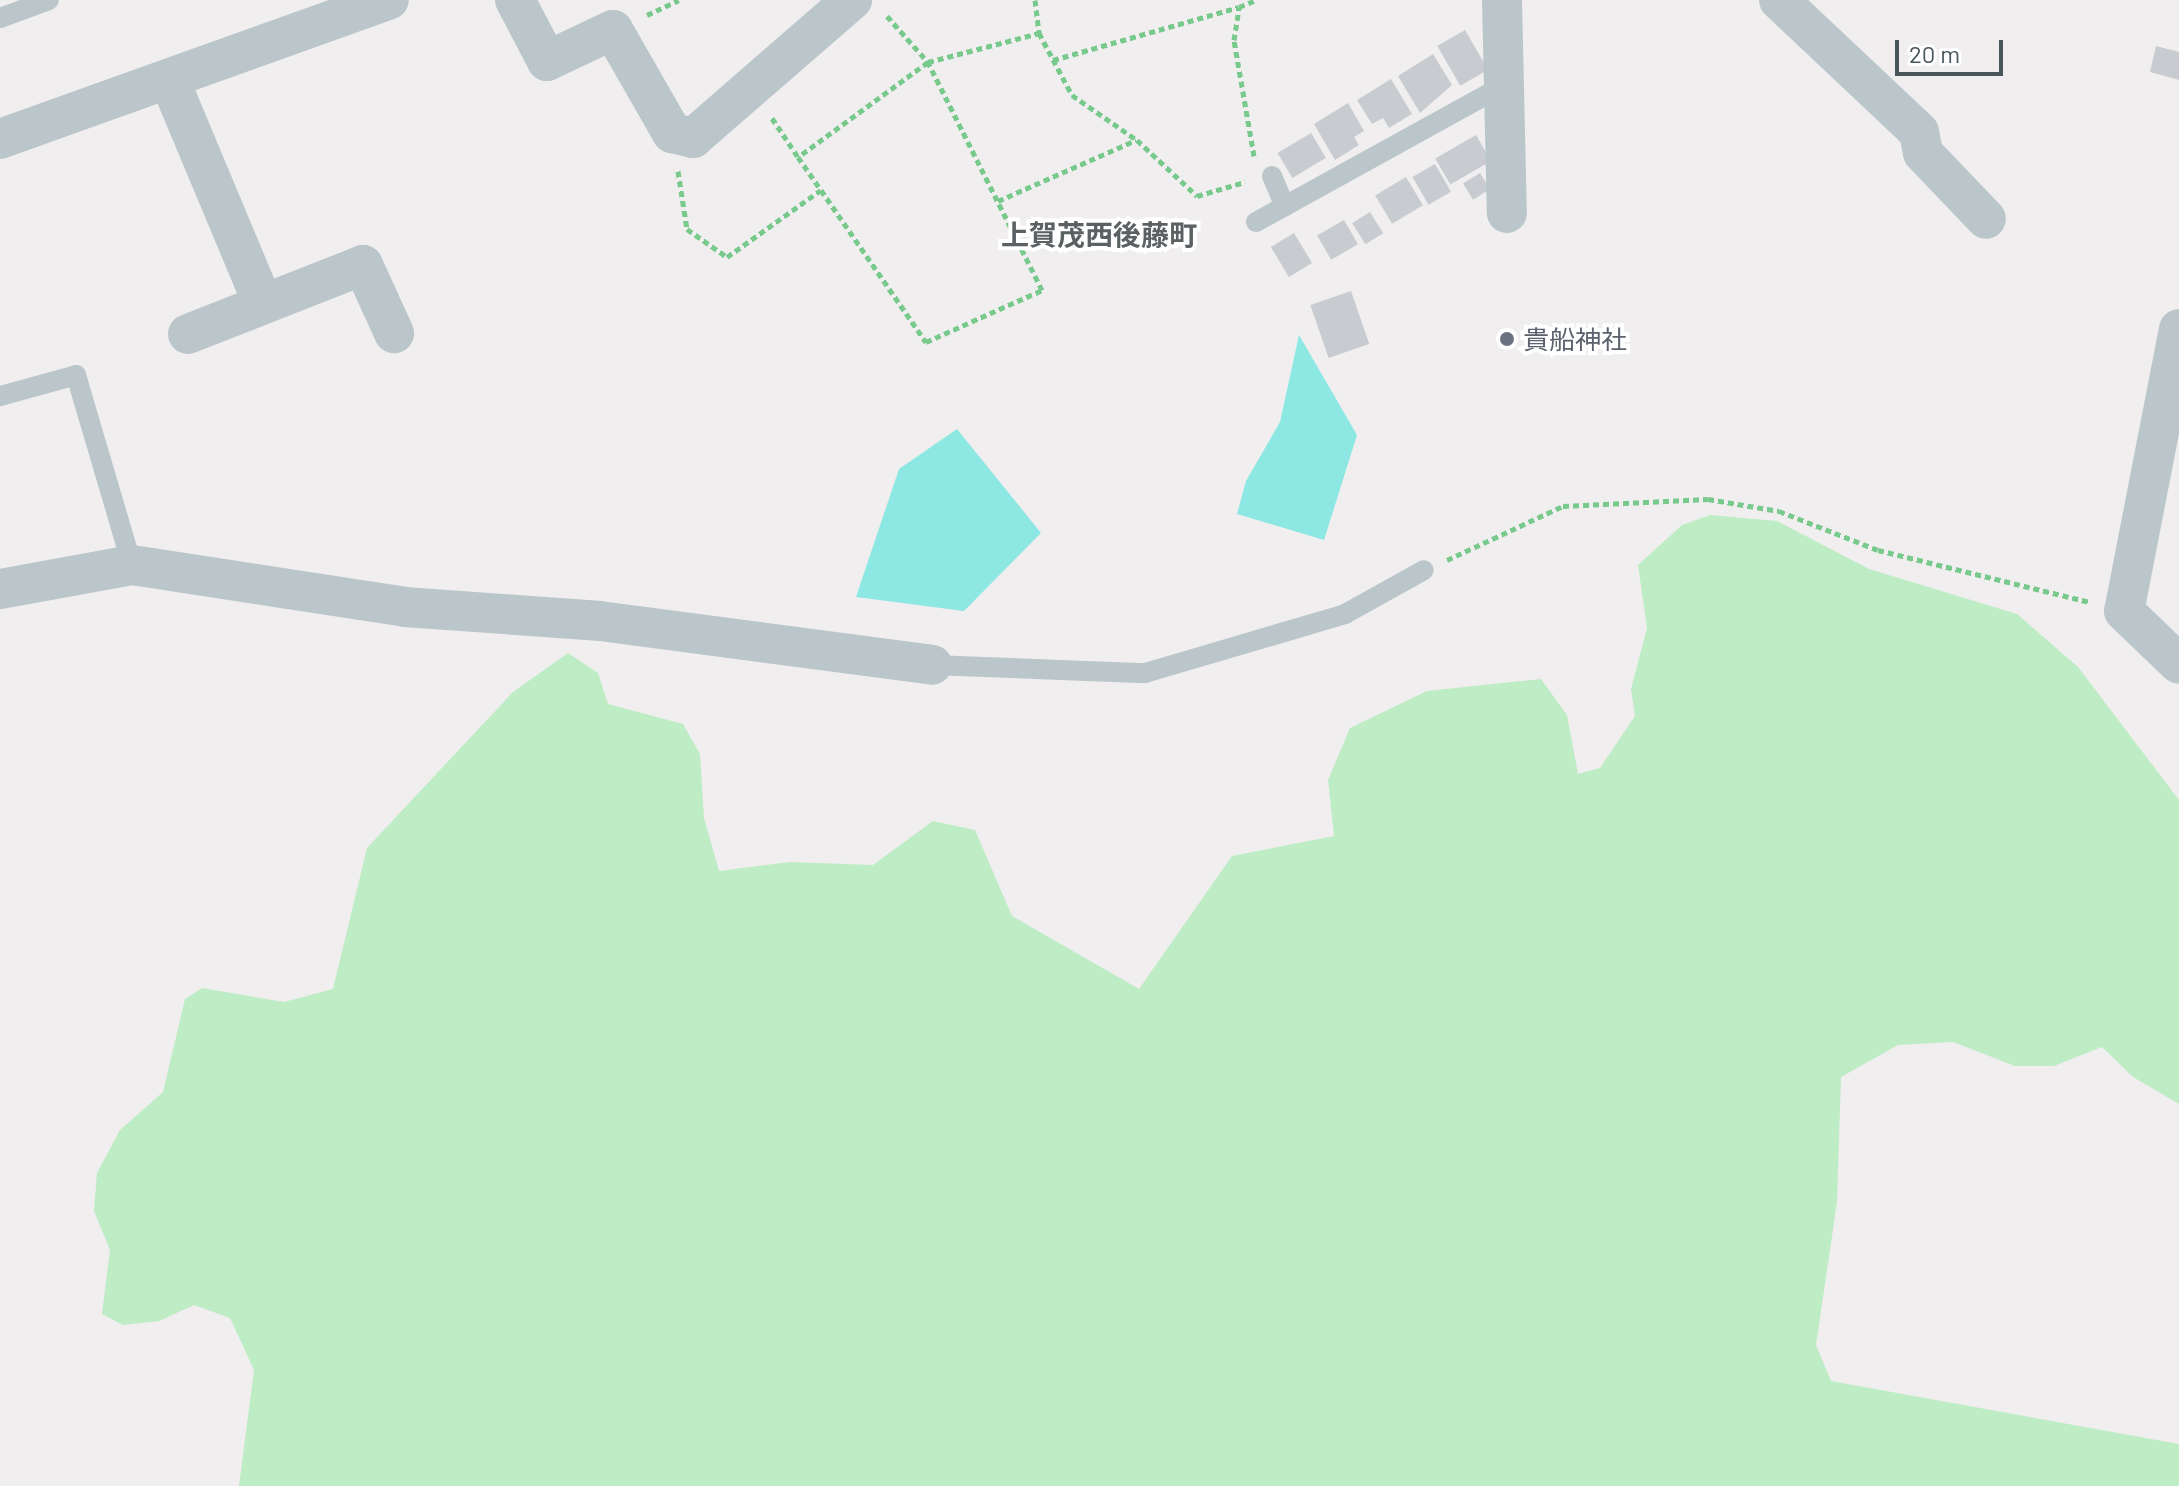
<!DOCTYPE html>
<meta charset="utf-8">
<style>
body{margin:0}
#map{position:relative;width:2179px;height:1486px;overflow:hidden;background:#f0eeef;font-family:Barlow,"Noto Sans JP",sans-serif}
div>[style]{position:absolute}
.green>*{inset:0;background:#beecc4}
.water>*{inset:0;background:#8de7e3}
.building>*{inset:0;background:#c8ccd0;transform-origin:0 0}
.path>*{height:5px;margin-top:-2.5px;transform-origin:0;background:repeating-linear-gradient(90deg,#78c98c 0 6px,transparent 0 10px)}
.lane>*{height:20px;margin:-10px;padding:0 10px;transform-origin:10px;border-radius:10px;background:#bac6ca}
.street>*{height:40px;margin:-20px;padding:0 20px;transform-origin:20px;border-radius:20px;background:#bac6ca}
.dots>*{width:22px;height:22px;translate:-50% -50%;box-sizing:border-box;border:4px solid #fff;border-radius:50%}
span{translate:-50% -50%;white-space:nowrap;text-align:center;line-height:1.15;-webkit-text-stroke:8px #fff;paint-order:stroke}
.worship-label{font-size:26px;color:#5b616d}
.left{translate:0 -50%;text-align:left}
.neighbourhood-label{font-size:28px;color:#5b6062;font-weight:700}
.scale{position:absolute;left:1895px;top:40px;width:108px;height:36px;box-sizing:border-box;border:4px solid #47565a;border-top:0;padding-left:10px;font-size:24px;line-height:28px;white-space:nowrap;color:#47565a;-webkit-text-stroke:6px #fff;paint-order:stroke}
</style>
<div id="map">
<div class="green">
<div style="clip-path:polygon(1710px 515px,1777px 521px,1869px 569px,2017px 614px,2078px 667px,2179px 800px,2179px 1104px,2133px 1077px,2102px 1047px,2054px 1066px,2015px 1066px,1953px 1042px,1898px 1045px,1841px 1077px,1837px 1202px,1816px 1345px,1831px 1381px,2179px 1444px,2179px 1486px,239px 1486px,254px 1370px,230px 1318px,194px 1305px,159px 1321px,123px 1325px,102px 1314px,110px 1250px,94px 1211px,97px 1173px,120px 1130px,163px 1092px,185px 999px,202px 988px,284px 1002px,333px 989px,367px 848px,513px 692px,568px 653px,598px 673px,608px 704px,683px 724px,700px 754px,704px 818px,719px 871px,790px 862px,873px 865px,933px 821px,975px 830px,1012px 916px,1139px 989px,1232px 856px,1334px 836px,1328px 780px,1350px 728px,1427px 691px,1541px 679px,1567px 715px,1578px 774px,1600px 768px,1635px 716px,1631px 689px,1647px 628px,1638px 565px,1682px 525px)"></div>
</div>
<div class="water">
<div style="clip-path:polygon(1299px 335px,1357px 435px,1324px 540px,1237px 514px,1246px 481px,1280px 422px)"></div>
<div style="clip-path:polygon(957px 429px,1041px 533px,964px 611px,856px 597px,899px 469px)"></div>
</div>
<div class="building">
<div style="left:1465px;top:30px;width:46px;height:32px;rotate:60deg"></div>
<div style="clip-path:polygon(2156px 46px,2179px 52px,2179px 80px,2150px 72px)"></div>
<div style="clip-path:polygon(1433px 54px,1452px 85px,1420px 113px,1398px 76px)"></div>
<div style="clip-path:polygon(1391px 79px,1412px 114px,1389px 128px,1383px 118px,1372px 124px,1357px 100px)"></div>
<div style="clip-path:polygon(1348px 103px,1364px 131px,1354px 137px,1359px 145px,1335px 160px,1314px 124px)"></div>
<div style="left:1311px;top:133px;width:29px;height:39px;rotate:59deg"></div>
<div style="left:1476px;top:135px;width:30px;height:47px;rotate:60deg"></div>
<div style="left:1435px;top:164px;width:32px;height:26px;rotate:60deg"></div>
<div style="left:1480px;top:173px;width:19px;height:20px;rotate:58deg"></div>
<div style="left:1406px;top:177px;width:33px;height:36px;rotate:59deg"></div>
<div style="left:1370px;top:212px;width:25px;height:21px;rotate:58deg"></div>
<div style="left:1344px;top:220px;width:28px;height:31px;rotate:60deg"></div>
<div style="left:1294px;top:233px;width:35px;height:27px;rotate:59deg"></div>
<div style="left:1351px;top:291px;width:56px;height:43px;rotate:71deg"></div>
</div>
<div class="path">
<div style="left:1035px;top:0;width:33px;rotate:83deg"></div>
<div style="left:1039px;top:33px;width:70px;rotate:62deg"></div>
<div style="left:1072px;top:95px;width:79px;rotate:34.7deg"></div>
<div style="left:1137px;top:140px;width:82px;rotate:43deg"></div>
<div style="left:1197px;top:196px;width:50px;rotate:-16.3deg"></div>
<div style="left:647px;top:15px;width:35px;rotate:-25deg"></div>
<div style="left:887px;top:16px;width:62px;rotate:48.3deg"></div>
<div style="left:928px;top:62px;width:115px;rotate:-14.6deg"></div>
<div style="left:1053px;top:60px;width:193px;rotate:-15.9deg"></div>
<div style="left:772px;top:118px;width:47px;rotate:56.3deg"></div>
<div style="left:798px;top:157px;width:40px;rotate:55.1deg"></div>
<div style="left:821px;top:190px;width:185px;rotate:55.4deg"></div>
<div style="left:926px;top:342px;width:127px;rotate:-24.1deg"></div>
<div style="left:1042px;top:290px;width:255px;rotate:-116.6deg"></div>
<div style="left:928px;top:62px;width:161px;rotate:143.8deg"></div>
<div style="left:1254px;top:156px;width:118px;rotate:-99.8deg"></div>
<div style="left:1234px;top:40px;width:33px;rotate:-81deg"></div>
<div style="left:1239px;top:7px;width:18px;rotate:-22deg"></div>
<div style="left:678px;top:171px;width:59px;rotate:81.2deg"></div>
<div style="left:687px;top:229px;width:49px;rotate:35deg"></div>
<div style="left:727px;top:257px;width:115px;rotate:-35.5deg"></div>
<div style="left:998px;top:201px;width:151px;rotate:-23.8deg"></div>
<div style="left:1447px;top:560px;width:128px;rotate:-25deg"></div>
<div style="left:1563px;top:506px;width:145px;rotate:-2.8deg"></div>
<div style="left:1708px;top:499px;width:72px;rotate:9.6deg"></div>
<div style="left:1779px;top:511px;width:106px;rotate:21.5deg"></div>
<div style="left:1878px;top:550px;width:218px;rotate:13.8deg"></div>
</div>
<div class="lane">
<div style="left:0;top:18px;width:52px;rotate:-20.2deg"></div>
<div style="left:1272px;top:176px;width:33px;rotate:67deg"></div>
<div style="left:1256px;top:222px;width:283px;rotate:-28.9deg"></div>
<div style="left:0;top:396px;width:79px;rotate:-15.4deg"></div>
<div style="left:76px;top:375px;width:198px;rotate:73.6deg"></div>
<div style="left:932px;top:665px;width:213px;rotate:2.2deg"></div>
<div style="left:1145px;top:673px;width:209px;rotate:-16.4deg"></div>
<div style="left:1345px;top:614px;width:90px;rotate:-29.1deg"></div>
</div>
<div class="street">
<div style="left:515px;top:0;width:69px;rotate:62.3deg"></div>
<div style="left:547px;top:61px;width:73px;rotate:-25.2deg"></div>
<div style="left:613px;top:30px;width:119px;rotate:60.2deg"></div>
<div style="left:672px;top:133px;width:22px;rotate:13deg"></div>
<div style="left:693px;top:138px;width:211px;rotate:-41deg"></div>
<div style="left:1502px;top:0;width:213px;rotate:88.7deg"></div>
<div style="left:1779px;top:0;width:192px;rotate:43.3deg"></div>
<div style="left:1919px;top:132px;width:21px;rotate:79deg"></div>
<div style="left:1923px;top:153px;width:91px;rotate:46.3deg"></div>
<div style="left:169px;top:79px;width:244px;rotate:67.3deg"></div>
<div style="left:0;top:139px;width:413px;rotate:-19.7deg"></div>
<div style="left:2179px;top:329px;width:287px;rotate:101deg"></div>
<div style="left:2124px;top:611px;width:76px;rotate:43.9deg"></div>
<div style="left:188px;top:334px;width:188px;rotate:-21.5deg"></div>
<div style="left:363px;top:265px;width:75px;rotate:65.5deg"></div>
<div style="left:0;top:589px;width:134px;rotate:-10.3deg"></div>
<div style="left:132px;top:565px;width:276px;rotate:8.7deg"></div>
<div style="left:405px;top:607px;width:196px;rotate:4.1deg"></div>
<div style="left:600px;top:621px;width:335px;rotate:7.5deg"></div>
</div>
<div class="dots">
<div style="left:1507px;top:339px;background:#6b7280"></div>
</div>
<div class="worship-label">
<span class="left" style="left:1523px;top:339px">貴船神社</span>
</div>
<div class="neighbourhood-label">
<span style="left:1099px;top:234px">上賀茂西後藤町</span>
</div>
<div class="scale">20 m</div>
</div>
